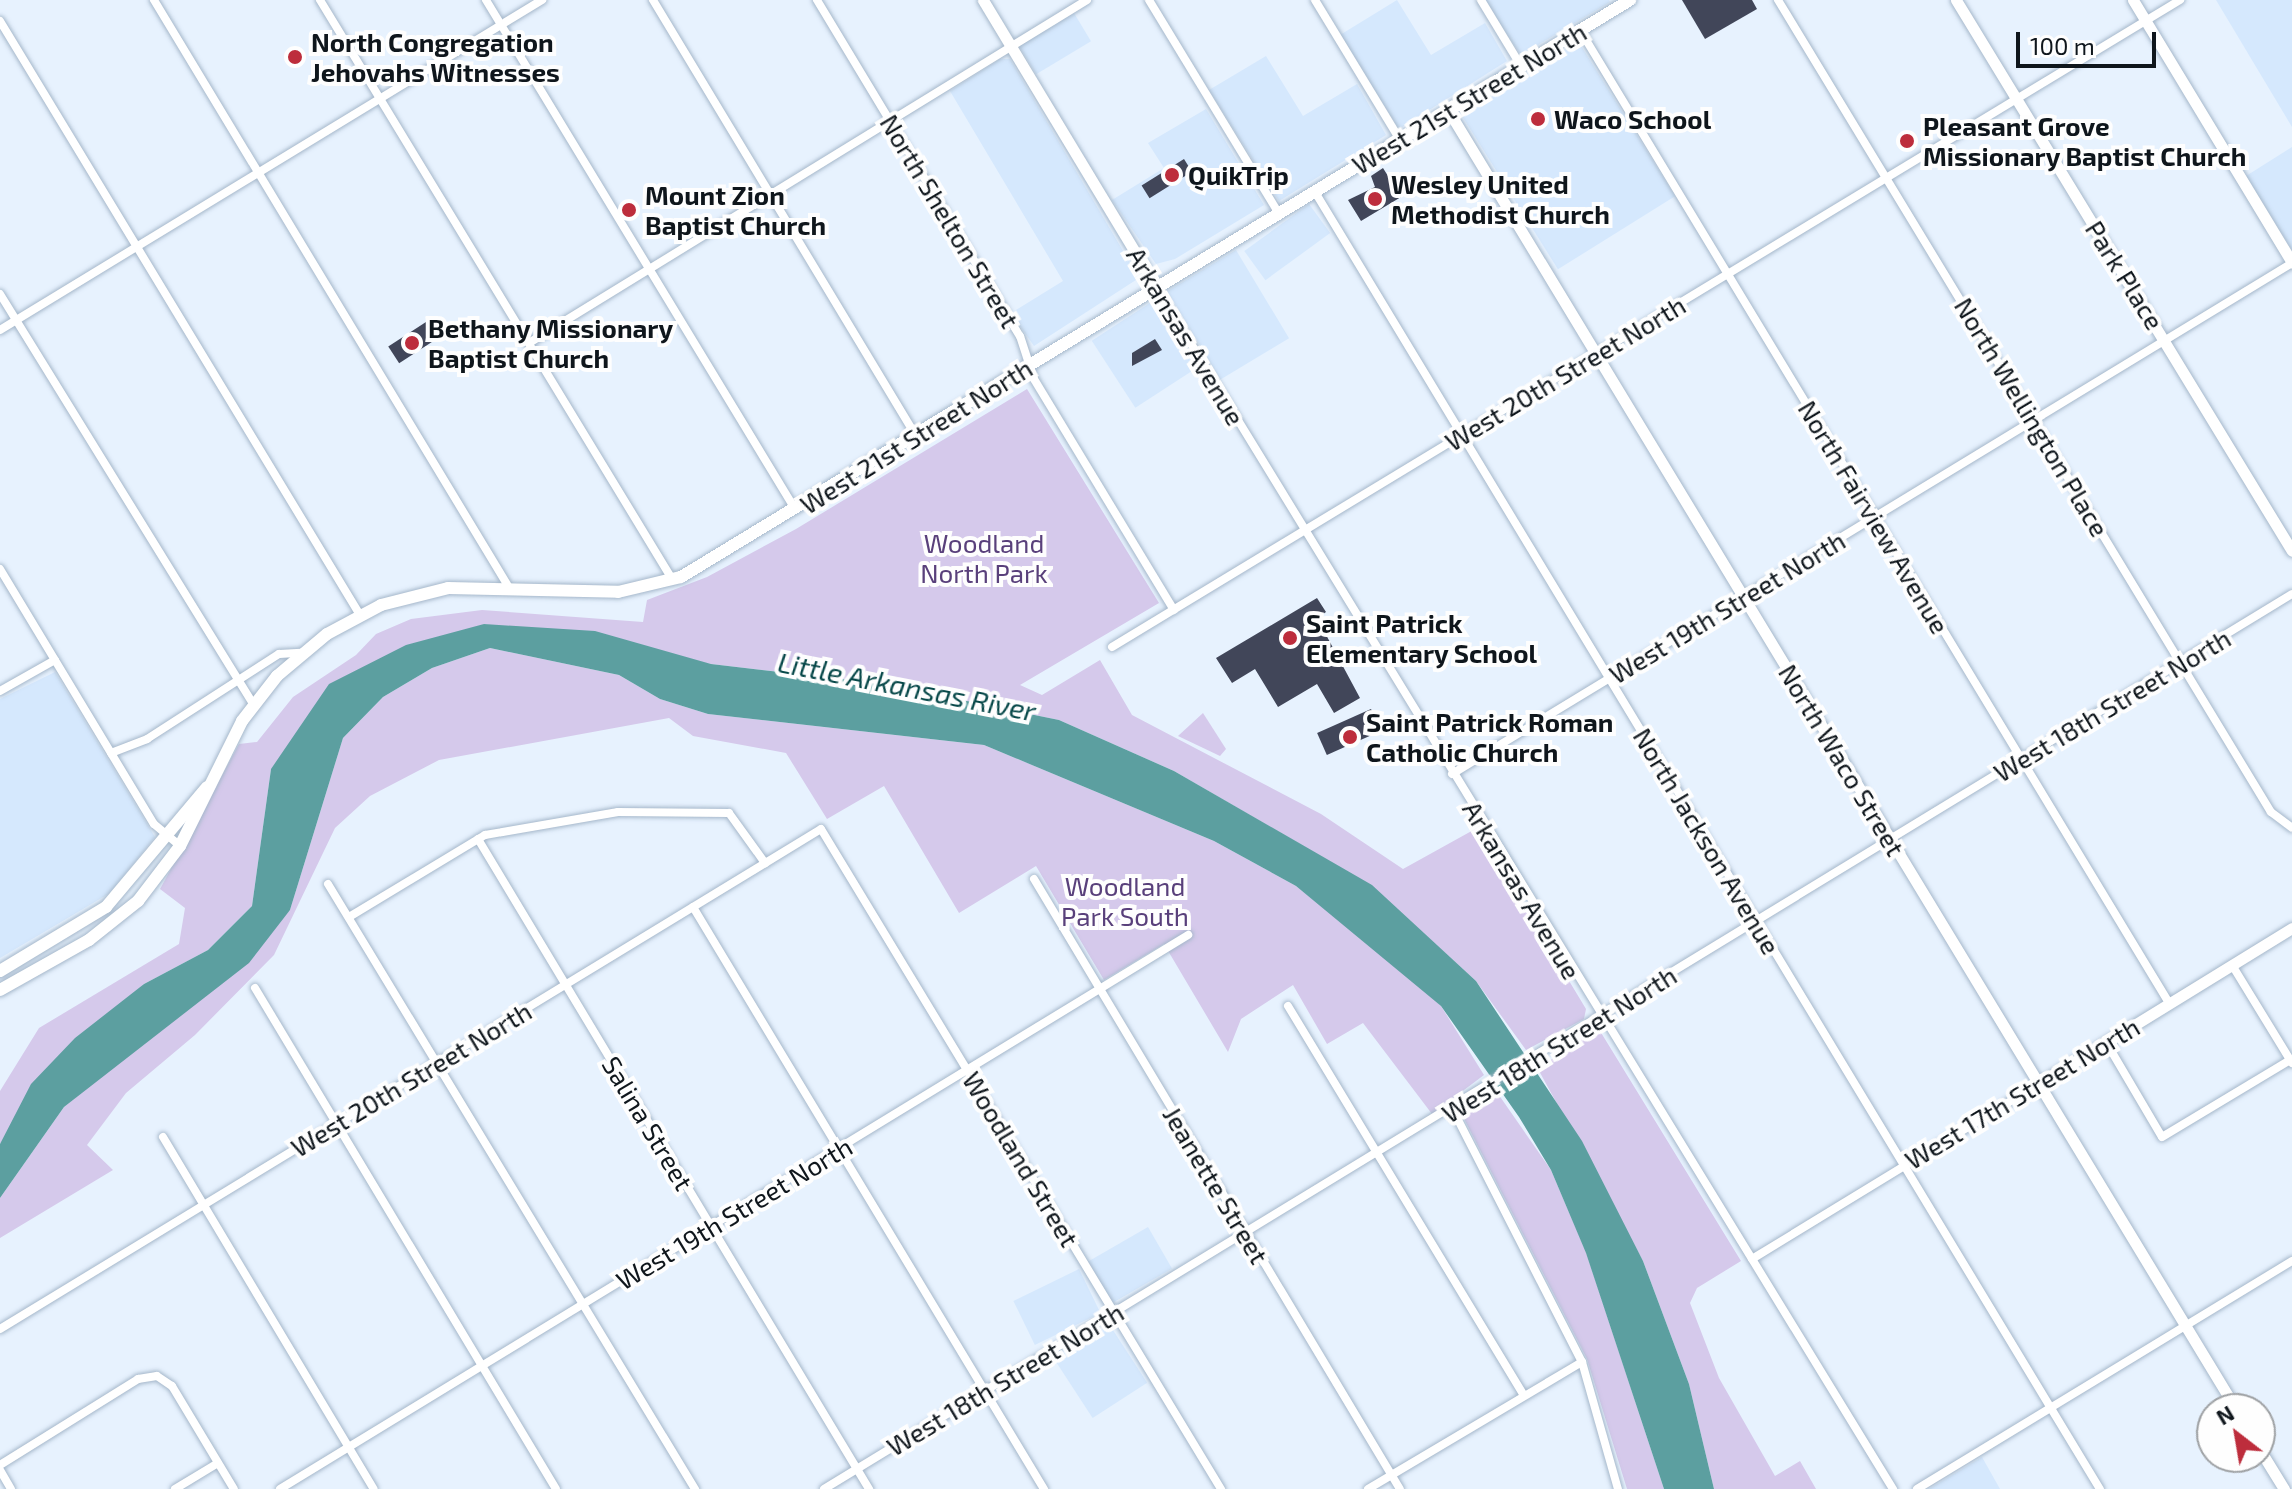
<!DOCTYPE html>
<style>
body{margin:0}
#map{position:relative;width:2292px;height:1489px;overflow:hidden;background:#e7f2fe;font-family:"Exo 2",sans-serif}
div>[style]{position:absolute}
.built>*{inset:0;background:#d5e8fd;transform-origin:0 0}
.green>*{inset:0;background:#d5c9eb}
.water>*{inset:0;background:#5c9fa0}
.building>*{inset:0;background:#414659;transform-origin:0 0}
.roads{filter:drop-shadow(0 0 2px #a5b7ca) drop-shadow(0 0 2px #a5b7ca)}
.minor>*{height:8px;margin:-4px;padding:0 4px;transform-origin:4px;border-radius:4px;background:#fff}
.tertiary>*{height:11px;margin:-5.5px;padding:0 5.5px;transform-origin:5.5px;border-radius:5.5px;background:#fff}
.secondary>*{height:12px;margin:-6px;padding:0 6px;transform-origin:6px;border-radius:6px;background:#fff}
.dots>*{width:22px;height:22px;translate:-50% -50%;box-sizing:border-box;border:4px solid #fefefe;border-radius:50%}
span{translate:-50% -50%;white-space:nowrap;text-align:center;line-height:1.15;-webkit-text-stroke:8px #fefefe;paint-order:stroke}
.poi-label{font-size:26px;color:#0f161c;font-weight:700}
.left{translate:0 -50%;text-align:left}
.street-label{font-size:26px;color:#0f161c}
.park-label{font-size:26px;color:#59407b}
.water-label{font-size:28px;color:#074849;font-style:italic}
.north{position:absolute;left:2196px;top:1393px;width:80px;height:80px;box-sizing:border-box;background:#fefefe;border:2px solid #9ea1a4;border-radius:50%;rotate:329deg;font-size:22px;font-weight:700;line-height:32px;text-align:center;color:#0f161c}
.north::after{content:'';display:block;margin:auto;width:28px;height:36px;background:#bd2d3c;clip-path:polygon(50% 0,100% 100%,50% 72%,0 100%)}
.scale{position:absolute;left:2016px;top:32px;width:140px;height:36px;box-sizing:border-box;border:4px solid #0f161c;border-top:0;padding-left:10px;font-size:24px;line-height:28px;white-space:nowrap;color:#0f161c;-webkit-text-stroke:6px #fefefe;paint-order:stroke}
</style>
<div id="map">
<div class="built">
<div style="clip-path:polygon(1397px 0,1431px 55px,1485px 23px,1507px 61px,1399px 129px,1340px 35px)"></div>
<div style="clip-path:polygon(1484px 0,1609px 0,1610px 2px,1521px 55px)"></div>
<div style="clip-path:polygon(2216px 0,2292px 0,2292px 127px)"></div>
<div style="left:1074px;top:13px;width:33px;height:64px;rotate:59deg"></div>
<div style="left:1578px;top:41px;width:183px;height:138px;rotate:58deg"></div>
<div style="clip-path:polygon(1266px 56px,1303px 116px,1357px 84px,1386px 135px,1279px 201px,1209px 90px)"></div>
<div style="clip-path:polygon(1000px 59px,1010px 59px,1139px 278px,1034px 346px,1011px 313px,1063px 281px,950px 91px)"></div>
<div style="clip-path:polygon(1206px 109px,1264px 205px,1175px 259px,1156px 264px,1112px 200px,1164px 168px,1148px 143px)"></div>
<div style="clip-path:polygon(2292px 147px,2292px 250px,2246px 176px)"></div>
<div style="left:1309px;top:204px;width:36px;height:80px;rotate:54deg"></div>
<div style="left:1236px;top:250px;width:103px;height:80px;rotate:59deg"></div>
<div style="left:1153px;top:301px;width:80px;height:73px;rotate:57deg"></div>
<div style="clip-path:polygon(55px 672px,155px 837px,110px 893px,0 958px,0 699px)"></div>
<div style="left:1148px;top:1227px;width:48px;height:69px;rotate:60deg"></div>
<div style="left:1079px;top:1269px;width:49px;height:73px;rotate:64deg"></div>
<div style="left:1109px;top:1324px;width:70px;height:65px;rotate:57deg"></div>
<div style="clip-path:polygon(1982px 1457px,2000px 1489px,1929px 1489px)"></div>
</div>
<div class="green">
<div style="clip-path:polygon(1027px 389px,1159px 603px,1020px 685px,1042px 695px,1100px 660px,1132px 715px,1321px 814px,1403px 869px,1477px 828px,1586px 1009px,1584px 1019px,1526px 1050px,1476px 981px,1372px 886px,1174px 771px,1059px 720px,884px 684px,711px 664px,484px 624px,271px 769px,252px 906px,208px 950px,144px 984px,0 1144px,0 1091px,39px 1028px,179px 944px,185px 908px,160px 889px,239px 744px,257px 742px,293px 697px,356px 655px,376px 634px,411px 619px,482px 610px,643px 622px,647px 600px,707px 577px,796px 529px)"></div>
<div style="clip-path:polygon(490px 648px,619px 675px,660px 699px,708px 714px,984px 745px,1214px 841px,1296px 886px,1404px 971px,1441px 1006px,1484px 1075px,1432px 1114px,1363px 1023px,1327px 1044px,1293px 985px,1241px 1019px,1228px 1052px,1164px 944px,1104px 980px,1036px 866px,959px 913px,884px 786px,827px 819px,786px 753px,693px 736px,669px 718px,439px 760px,370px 796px,335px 828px,274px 955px,195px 1035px,126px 1093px,87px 1145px,113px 1170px,0 1238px,0 1198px,64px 1107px,184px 1009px,290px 910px,343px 738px,383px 697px,432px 668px)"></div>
<div style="clip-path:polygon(1203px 713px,1226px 749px,1220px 756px,1178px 736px)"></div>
<div style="clip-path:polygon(1592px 1030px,1600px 1031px,1741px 1261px,1697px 1288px,1690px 1303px,1719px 1378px,1775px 1476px,1800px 1461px,1816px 1489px,1714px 1489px,1689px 1384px,1643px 1261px,1538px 1069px)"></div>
<div style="clip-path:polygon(1494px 1088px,1551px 1170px,1586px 1252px,1664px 1489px,1627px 1489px,1587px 1359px,1460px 1111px)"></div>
</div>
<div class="water">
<div style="clip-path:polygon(484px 624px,595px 631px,711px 664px,884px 684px,1059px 720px,1174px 771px,1372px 885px,1476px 981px,1582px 1141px,1643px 1261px,1689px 1384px,1714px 1489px,1664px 1489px,1586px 1253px,1551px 1170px,1519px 1117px,1441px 1006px,1296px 886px,1214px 841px,984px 745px,708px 714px,660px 699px,619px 675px,490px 648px,432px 668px,383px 697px,343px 738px,290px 910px,249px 963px,64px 1107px,0 1198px,0 1144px,31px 1084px,75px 1038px,144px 984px,208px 950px,252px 906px,271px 769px,329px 684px,406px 645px)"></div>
</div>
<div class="building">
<div style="clip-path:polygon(1682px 0,1752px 0,1757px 9px,1705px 39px)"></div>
<div style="left:1184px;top:159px;width:15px;height:50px;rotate:58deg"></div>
<div style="clip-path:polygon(1383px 168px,1401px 197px,1361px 221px,1348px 200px,1375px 187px,1371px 176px)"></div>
<div style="left:426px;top:322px;width:20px;height:45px;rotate:57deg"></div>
<div style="clip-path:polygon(1155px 339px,1162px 350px,1132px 366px,1132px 353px)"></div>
<div style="clip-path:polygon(1317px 598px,1326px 612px,1317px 618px,1360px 698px,1334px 713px,1317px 684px,1278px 707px,1255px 669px,1232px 683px,1216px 658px)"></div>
<div style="left:1371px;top:709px;width:24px;height:59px;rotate:66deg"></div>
</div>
<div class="roads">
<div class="minor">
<div style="left:154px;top:0;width:685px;rotate:58.86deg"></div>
<div style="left:320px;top:0;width:678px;rotate:58.7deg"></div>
<div style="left:486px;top:0;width:595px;rotate:58.74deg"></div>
<div style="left:653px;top:0;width:509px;rotate:58.9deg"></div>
<div style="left:817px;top:0;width:393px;rotate:58.9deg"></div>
<div style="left:1020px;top:336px;width:45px;rotate:72deg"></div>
<div style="left:1034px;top:379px;width:270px;rotate:58.8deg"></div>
<div style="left:1149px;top:0;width:250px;rotate:58.7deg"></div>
<div style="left:1315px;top:0;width:164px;rotate:58.7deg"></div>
<div style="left:1481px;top:0;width:77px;rotate:58.8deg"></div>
<div style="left:1778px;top:0;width:950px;rotate:58.74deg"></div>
<div style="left:2271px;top:812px;width:26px;rotate:37deg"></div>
<div style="left:0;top:21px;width:695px;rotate:58.78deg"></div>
<div style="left:1580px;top:30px;width:1137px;rotate:58.81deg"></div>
<div style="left:1315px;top:192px;width:1516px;rotate:58.82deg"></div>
<div style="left:1157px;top:288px;width:1409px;rotate:58.5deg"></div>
<div style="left:0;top:294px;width:484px;rotate:58.3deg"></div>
<div style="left:0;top:330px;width:635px;rotate:-31.34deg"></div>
<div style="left:529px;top:343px;width:655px;rotate:-31.58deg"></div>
<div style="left:0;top:569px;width:298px;rotate:58.9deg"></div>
<div style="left:154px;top:824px;width:34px;rotate:40deg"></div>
<div style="left:1112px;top:647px;width:1249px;rotate:-31.21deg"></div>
<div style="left:0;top:691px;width:63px;rotate:-29.4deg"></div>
<div style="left:111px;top:753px;width:39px;rotate:-21deg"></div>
<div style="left:147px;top:739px;width:157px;rotate:-32.8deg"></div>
<div style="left:279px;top:654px;width:22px;rotate:-3deg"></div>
<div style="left:1452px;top:774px;width:983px;rotate:-31.31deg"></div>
<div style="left:478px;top:839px;width:759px;rotate:58.97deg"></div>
<div style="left:1034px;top:879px;width:711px;rotate:59.04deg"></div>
<div style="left:328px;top:884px;width:708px;rotate:58.76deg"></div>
<div style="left:693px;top:907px;width:680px;rotate:58.91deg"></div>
<div style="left:349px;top:917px;width:159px;rotate:-31.1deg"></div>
<div style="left:485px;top:835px;width:135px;rotate:-9.8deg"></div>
<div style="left:618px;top:812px;width:111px;rotate:0.5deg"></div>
<div style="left:729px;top:813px;width:62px;rotate:54.2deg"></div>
<div style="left:2232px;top:965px;width:115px;rotate:58.5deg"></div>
<div style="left:255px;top:988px;width:584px;rotate:59deg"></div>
<div style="left:1288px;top:1006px;width:455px;rotate:58.8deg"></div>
<div style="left:2106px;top:1042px;width:110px;rotate:59.5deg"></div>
<div style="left:2162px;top:1137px;width:149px;rotate:-31deg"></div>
<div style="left:1453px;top:1110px;width:283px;rotate:62.9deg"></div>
<div style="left:1582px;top:1362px;width:132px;rotate:74.2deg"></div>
<div style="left:163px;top:1137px;width:410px;rotate:59.1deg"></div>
<div style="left:1752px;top:1259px;width:338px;rotate:-31.4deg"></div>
<div style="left:0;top:1329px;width:961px;rotate:-31.34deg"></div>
<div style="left:821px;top:829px;width:772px;rotate:58.78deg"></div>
<div style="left:0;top:1465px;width:163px;rotate:-31.9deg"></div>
<div style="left:138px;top:1379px;width:19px;rotate:-9deg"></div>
<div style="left:157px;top:1376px;width:18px;rotate:34deg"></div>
<div style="left:172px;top:1386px;width:120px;rotate:59deg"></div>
<div style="left:0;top:1470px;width:22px;rotate:60deg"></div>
<div style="left:175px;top:1489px;width:50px;rotate:-31.2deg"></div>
<div style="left:280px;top:1489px;width:1064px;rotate:-31.39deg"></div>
<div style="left:824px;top:1489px;width:1719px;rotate:-31.37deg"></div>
<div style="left:1368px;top:1489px;width:249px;rotate:-30.7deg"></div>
<div style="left:1917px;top:1489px;width:439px;rotate:-31.3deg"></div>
</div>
<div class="tertiary">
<div style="left:983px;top:0;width:336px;rotate:58.9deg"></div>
<div style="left:1956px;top:0;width:645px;rotate:58.63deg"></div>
<div style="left:2133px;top:0;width:307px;rotate:58.8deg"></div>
<div style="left:1448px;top:110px;width:1519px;rotate:58.76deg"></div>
<div style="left:2040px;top:1083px;width:296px;rotate:-31.6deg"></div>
<div style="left:2260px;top:1450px;width:46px;rotate:58.4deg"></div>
</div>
<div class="secondary">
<div style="left:0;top:971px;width:124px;rotate:-31.1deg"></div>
<div style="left:106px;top:907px;width:157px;rotate:-49.9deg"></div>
<div style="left:0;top:990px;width:102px;rotate:-29.3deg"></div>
<div style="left:89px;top:940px;width:63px;rotate:-38.5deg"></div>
<div style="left:138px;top:901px;width:69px;rotate:-52.6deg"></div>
<div style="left:180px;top:846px;width:140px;rotate:-63.6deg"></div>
<div style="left:242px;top:721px;width:57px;rotate:-52.1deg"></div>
<div style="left:277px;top:676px;width:65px;rotate:-40deg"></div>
<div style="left:327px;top:634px;width:61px;rotate:-28.2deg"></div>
<div style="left:381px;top:605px;width:69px;rotate:-14.2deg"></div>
<div style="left:448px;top:588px;width:170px;rotate:1.3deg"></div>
<div style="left:618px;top:592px;width:65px;rotate:-13.4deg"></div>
<div style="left:681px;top:577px;width:1111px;rotate:-31.3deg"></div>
</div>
</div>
<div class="dots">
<div style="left:295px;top:57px;background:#bd2d3c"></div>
<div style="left:1538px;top:119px;background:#bd2d3c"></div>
<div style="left:1907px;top:141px;background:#bd2d3c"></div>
<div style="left:1172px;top:175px;background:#bd2d3c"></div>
<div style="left:1375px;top:199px;background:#bd2d3c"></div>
<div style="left:629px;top:210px;background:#bd2d3c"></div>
<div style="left:412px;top:343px;background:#bd2d3c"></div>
<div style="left:1290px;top:638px;background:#bd2d3c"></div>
<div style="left:1350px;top:737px;background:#bd2d3c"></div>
</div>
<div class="poi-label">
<span class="left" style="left:311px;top:57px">North Congregation<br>Jehovahs Witnesses</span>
<span class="left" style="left:1554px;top:119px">Waco School</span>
<span class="left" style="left:1923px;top:141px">Pleasant Grove<br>Missionary Baptist Church</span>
<span class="left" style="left:1188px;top:175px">QuikTrip</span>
<span class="left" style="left:1391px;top:199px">Wesley United<br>Methodist Church</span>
<span class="left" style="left:645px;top:210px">Mount Zion<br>Baptist Church</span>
<span class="left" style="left:428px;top:343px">Bethany Missionary<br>Baptist Church</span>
<span class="left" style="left:1306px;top:638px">Saint Patrick<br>Elementary School</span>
<span class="left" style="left:1366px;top:737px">Saint Patrick Roman<br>Catholic Church</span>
</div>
<div class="street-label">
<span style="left:1469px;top:98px;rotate:-31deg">West 21st Street North</span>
<span style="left:950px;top:221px;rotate:59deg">North Shelton Street</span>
<span style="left:2125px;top:275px;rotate:58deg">Park Place</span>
<span style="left:1186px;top:336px;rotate:59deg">Arkansas Avenue</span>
<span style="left:1565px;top:373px;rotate:-31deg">West 20th Street North</span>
<span style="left:2032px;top:417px;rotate:59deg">North Wellington Place</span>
<span style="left:916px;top:436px;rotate:-32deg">West 21st Street North</span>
<span style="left:1874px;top:517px;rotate:59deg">North Fairview Avenue</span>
<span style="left:1727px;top:607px;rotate:-31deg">West 19th Street North</span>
<span style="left:2112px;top:705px;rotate:-31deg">West 18th Street North</span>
<span style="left:1842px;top:760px;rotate:59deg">North Waco Street</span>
<span style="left:1707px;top:841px;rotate:59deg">North Jackson Avenue</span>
<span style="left:1522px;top:890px;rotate:59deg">Arkansas Avenue</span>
<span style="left:1559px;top:1044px;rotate:-32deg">West 18th Street North</span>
<span style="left:411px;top:1079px;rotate:-31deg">West 20th Street North</span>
<span style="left:2022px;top:1093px;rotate:-31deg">West 17th Street North</span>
<span style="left:648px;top:1123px;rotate:59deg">Salina Street</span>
<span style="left:1021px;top:1159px;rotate:59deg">Woodland Street</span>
<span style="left:1216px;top:1185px;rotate:59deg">Jeanette Street</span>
<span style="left:734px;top:1213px;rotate:-31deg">West 19th Street North</span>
<span style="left:1005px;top:1379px;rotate:-31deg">West 18th Street North</span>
</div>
<div class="park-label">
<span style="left:984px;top:558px">Woodland<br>North Park</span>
<span style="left:1125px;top:901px">Woodland<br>Park South</span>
</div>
<div class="water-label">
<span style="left:907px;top:686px;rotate:11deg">Little Arkansas River</span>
</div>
<div class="north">N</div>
<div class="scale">100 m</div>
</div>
